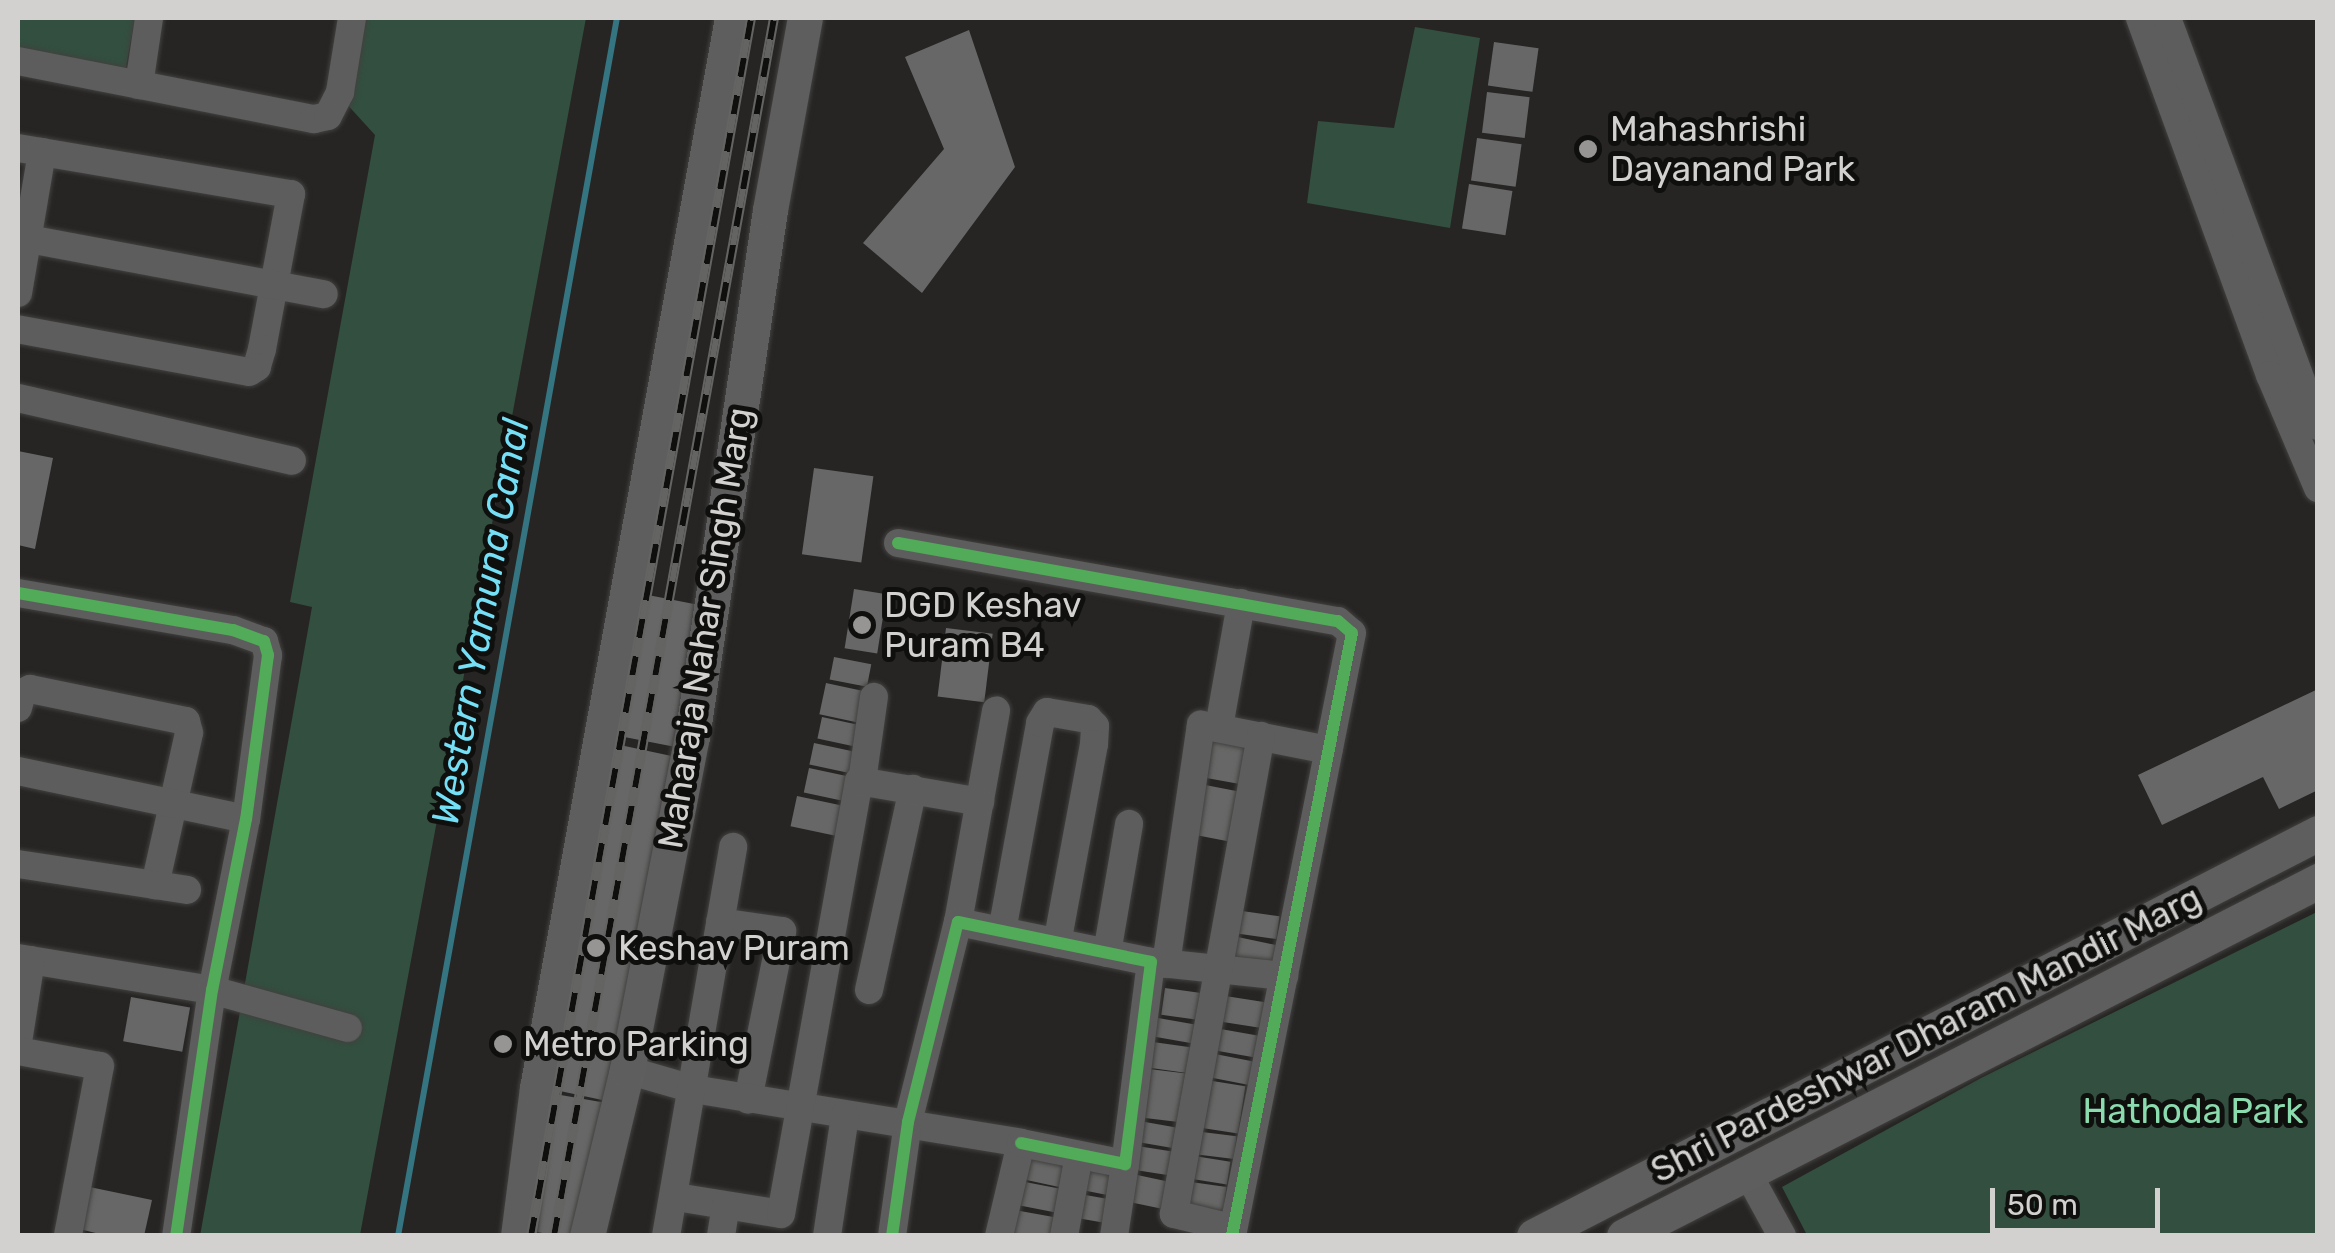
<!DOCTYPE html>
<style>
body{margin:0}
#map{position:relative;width:2335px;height:1253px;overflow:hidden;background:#262524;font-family:Rubik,sans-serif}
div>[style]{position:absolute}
.green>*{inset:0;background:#334f40}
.stream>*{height:6px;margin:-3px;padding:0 3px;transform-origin:3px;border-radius:3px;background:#357481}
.building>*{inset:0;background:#676767;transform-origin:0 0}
.roads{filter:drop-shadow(0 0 2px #42413f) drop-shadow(0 0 2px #42413f)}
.minor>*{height:28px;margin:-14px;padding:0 14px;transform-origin:14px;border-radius:14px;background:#5d5d5d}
.major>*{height:35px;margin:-17.5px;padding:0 17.5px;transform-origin:17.5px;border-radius:17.5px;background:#5f5e5e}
.rail>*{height:10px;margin-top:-5px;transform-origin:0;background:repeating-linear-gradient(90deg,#0f0f0e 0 19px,#646463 0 38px);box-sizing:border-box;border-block:2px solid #646463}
.cycleway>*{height:12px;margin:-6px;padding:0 6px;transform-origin:6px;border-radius:6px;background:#51ab58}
.dots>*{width:28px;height:28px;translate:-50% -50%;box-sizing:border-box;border:5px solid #0f0f0e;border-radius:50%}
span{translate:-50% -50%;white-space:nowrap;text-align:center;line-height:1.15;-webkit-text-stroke:10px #0f0f0e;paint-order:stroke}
.poi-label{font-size:35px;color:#d2d1cf}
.left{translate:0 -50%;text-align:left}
.street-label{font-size:35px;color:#d2d1cf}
.park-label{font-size:35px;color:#8adcaf}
.water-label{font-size:38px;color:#74dff5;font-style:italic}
.frame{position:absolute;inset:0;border:20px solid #d2d1cf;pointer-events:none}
.scale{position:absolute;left:1990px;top:1188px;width:170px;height:45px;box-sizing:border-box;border:5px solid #d2d1cf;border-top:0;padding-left:12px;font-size:30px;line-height:35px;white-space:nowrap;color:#d2d1cf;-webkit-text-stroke:8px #0f0f0e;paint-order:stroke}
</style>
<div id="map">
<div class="green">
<div style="clip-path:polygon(18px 18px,135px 18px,125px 72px,18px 53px)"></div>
<div style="clip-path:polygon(360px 18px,586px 18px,360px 1235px,200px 1236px,312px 607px,290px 602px,375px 135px,344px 101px)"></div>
<div style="clip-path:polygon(1415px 27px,1480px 38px,1450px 228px,1307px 203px,1318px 121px,1394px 128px)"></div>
<div style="clip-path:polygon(2317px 912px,2317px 1235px,1807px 1235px,1782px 1187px,1981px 1078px)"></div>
</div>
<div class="stream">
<div style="left:398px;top:1236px;width:1238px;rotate:-79.81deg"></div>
</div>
<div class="building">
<div style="clip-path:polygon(969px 30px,1015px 167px,922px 293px,863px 243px,944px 149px,905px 57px)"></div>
<div style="left:1494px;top:42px;width:45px;height:44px;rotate:8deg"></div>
<div style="left:1487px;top:92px;width:43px;height:41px;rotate:7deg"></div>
<div style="left:1477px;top:138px;width:45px;height:43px;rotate:8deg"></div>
<div style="left:1469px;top:184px;width:44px;height:45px;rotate:9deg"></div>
<div style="clip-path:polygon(18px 451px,53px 458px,35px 549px,18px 545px)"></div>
<div style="left:814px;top:468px;width:60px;height:87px;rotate:8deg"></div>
<div style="left:854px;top:589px;width:33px;height:60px;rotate:9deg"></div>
<div style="left:648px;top:595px;width:60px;height:144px;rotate:11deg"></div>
<div style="left:946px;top:628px;width:47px;height:69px;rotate:7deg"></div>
<div style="left:834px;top:657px;width:38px;height:23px;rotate:11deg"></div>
<div style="left:826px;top:683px;width:44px;height:32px;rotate:12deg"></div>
<div style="clip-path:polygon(2318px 689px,2318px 790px,2279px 809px,2263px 777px,2162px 825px,2138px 775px)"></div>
<div style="left:822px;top:717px;width:44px;height:22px;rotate:12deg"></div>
<div style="left:1204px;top:735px;width:45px;height:42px;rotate:10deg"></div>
<div style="left:606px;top:742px;width:79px;height:351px;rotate:12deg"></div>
<div style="left:814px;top:743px;width:49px;height:22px;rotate:12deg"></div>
<div style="left:809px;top:768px;width:49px;height:25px;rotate:12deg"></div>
<div style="left:1195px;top:783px;width:46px;height:51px;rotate:11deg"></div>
<div style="left:797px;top:796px;width:47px;height:31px;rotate:12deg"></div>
<div style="left:1235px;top:910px;width:45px;height:23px;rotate:8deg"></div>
<div style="left:1233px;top:936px;width:45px;height:25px;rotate:12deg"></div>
<div style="left:1165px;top:988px;width:42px;height:27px;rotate:8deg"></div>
<div style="left:1219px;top:995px;width:47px;height:26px;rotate:9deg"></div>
<div style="left:131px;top:997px;width:60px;height:45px;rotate:10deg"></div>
<div style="left:1158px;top:1018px;width:42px;height:19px;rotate:10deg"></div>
<div style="left:1215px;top:1028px;width:46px;height:22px;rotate:10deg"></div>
<div style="left:1153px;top:1042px;width:45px;height:26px;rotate:8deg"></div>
<div style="left:1210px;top:1053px;width:47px;height:24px;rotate:11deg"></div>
<div style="left:1149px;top:1069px;width:42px;height:49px;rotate:7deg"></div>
<div style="left:1200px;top:1079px;width:46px;height:48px;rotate:9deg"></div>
<div style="left:555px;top:1094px;width:48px;height:139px;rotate:10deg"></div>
<div style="left:1134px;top:1120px;width:50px;height:21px;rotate:10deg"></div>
<div style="left:1194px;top:1131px;width:43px;height:23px;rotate:7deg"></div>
<div style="left:1131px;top:1145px;width:50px;height:24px;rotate:9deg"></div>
<div style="left:1025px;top:1147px;width:44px;height:32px;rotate:12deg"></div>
<div style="left:1188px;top:1155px;width:43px;height:23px;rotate:9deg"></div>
<div style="left:1079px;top:1165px;width:41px;height:24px;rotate:11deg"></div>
<div style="left:1128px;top:1173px;width:49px;height:28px;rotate:12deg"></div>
<div style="left:1020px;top:1181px;width:41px;height:24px;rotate:11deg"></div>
<div style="left:1184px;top:1181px;width:43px;height:29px;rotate:8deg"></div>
<div style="clip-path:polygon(80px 1185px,152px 1200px,144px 1236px,108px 1236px,71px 1227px)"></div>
<div style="left:1074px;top:1193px;width:42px;height:24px;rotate:10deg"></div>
<div style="clip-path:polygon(1015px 1210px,1059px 1218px,1056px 1236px,1010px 1235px)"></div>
</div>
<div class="roads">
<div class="minor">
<div style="left:2140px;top:18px;width:380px;rotate:70deg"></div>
<div style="left:2270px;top:375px;width:123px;rotate:67deg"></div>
<div style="left:2167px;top:18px;width:435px;rotate:69.7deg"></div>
<div style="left:18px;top:61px;width:302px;rotate:11.1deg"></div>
<div style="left:314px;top:119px;width:14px;rotate:-12deg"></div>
<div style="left:328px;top:116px;width:27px;rotate:-63deg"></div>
<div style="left:340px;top:92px;width:75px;rotate:-80.8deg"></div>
<div style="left:139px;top:85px;width:68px;rotate:-81.5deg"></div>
<div style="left:18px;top:148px;width:277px;rotate:9.6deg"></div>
<div style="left:291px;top:194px;width:158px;rotate:100.6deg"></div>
<div style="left:262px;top:349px;width:19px;rotate:106deg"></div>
<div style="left:257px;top:367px;width:9px;rotate:148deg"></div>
<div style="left:249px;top:372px;width:235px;rotate:-169.5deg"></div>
<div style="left:18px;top:237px;width:311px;rotate:10.6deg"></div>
<div style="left:18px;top:293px;width:143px;rotate:-80.3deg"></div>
<div style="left:18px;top:398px;width:281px;rotate:12.9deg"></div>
<div style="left:898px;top:543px;width:447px;rotate:10.1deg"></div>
<div style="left:1338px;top:621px;width:18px;rotate:41deg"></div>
<div style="left:1352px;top:633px;width:615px;rotate:101.26deg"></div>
<div style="left:18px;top:593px;width:218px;rotate:9.8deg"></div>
<div style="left:233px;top:630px;width:33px;rotate:20deg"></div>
<div style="left:264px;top:641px;width:15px;rotate:74deg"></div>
<div style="left:268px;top:655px;width:165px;rotate:97.6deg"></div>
<div style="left:246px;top:819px;width:174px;rotate:101.2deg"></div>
<div style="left:212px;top:990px;width:249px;rotate:98.3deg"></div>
<div style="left:18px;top:708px;width:16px;rotate:-75deg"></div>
<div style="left:22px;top:693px;width:9px;rotate:-27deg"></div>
<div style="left:30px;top:689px;width:159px;rotate:11.6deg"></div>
<div style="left:186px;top:721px;width:12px;rotate:76deg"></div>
<div style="left:189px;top:733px;width:156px;rotate:102.6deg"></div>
<div style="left:1219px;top:727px;width:126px;rotate:-79.9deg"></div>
<div style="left:18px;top:771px;width:233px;rotate:11.9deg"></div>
<div style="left:862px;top:781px;width:85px;rotate:-81.9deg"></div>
<div style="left:18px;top:864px;width:171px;rotate:8.7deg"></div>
<div style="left:720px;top:922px;width:63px;rotate:8.3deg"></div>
<div style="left:782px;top:931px;width:172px;rotate:101.4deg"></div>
<div style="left:958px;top:922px;width:215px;rotate:-79.8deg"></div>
<div style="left:1002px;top:931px;width:211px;rotate:-79.6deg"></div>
<div style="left:1040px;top:723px;width:13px;rotate:-58deg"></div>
<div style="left:1047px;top:712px;width:42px;rotate:9.7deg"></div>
<div style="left:1088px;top:719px;width:10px;rotate:45deg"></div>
<div style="left:1095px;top:726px;width:18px;rotate:93deg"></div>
<div style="left:1094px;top:744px;width:202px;rotate:100.5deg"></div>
<div style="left:1107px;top:953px;width:131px;rotate:-80.3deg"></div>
<div style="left:18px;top:958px;width:197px;rotate:9.4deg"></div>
<div style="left:212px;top:990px;width:141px;rotate:15.6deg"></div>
<div style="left:1151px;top:962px;width:134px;rotate:6deg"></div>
<div style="left:1166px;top:964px;width:242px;rotate:-81.7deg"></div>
<div style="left:1201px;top:725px;width:130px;rotate:11.1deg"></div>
<div style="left:869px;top:990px;width:206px;rotate:-77.7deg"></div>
<div style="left:18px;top:1042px;width:83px;rotate:-81deg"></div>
<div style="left:18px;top:1051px;width:83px;rotate:10.4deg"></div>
<div style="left:100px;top:1066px;width:173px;rotate:100.7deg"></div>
<div style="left:627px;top:1070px;width:69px;rotate:16.1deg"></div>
<div style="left:693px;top:1089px;width:332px;rotate:9.3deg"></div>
<div style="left:1021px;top:1143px;width:96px;rotate:103.3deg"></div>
<div style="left:1747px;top:1172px;width:73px;rotate:61.3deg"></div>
<div style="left:676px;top:1197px;width:106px;rotate:9.2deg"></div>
<div style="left:781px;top:1214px;width:440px;rotate:-79.8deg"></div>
<div style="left:859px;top:781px;width:123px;rotate:9.8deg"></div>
<div style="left:1232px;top:1228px;width:60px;rotate:-166.4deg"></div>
<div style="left:1174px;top:1214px;width:486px;rotate:-79.7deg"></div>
<div style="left:666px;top:1236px;width:395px;rotate:-80.2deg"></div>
<div style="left:721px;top:1236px;width:30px;rotate:-81deg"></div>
<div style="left:827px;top:1236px;width:122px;rotate:-81.5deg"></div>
<div style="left:892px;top:1236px;width:115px;rotate:-82deg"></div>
<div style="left:908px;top:1122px;width:206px;rotate:-76deg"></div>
<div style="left:958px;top:922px;width:197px;rotate:11.7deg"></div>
<div style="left:1151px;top:962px;width:204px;rotate:97.3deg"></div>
<div style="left:1125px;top:1164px;width:106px;rotate:-168.6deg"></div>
<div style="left:1064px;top:1236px;width:82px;rotate:-79.5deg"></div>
<div style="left:1114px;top:1236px;width:73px;rotate:-81.3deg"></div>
</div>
<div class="major">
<div style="left:518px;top:1236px;width:149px;rotate:-82.7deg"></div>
<div style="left:537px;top:1088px;width:1088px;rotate:-79.67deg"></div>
<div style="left:587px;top:1236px;width:171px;rotate:-76.5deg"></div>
<div style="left:627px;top:1070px;width:339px;rotate:-79deg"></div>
<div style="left:692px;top:737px;width:533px;rotate:-81.58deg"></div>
<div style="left:770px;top:210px;width:195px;rotate:-79.7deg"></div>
<div style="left:1534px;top:1236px;width:882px;rotate:-27.2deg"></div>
<div style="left:1624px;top:1236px;width:780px;rotate:-27.09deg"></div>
</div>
</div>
<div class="rail">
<div style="left:531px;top:1236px;width:1238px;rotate:-79.76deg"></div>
<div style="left:554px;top:1236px;width:1238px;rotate:-79.76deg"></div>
</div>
<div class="cycleway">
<div style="left:898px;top:543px;width:447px;rotate:10.1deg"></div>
<div style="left:1338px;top:621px;width:18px;rotate:41deg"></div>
<div style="left:1352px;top:633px;width:615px;rotate:101.26deg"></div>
<div style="left:18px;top:593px;width:218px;rotate:9.8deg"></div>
<div style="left:233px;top:630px;width:33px;rotate:20deg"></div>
<div style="left:264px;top:641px;width:15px;rotate:74deg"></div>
<div style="left:268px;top:655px;width:165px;rotate:97.6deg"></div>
<div style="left:246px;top:819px;width:174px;rotate:101.2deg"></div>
<div style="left:212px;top:990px;width:249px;rotate:98.3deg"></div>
<div style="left:892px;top:1236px;width:115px;rotate:-82deg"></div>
<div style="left:908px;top:1122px;width:206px;rotate:-76deg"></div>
<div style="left:958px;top:922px;width:197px;rotate:11.7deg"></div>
<div style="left:1151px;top:962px;width:204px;rotate:97.3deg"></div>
<div style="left:1125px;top:1164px;width:106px;rotate:-168.6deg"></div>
</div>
<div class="dots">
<div style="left:1588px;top:149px;background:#969593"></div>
<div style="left:862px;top:625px;background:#969593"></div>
<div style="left:596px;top:948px;background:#969593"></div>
<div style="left:503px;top:1044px;background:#969593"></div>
</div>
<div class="poi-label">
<span class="left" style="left:1610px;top:149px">Mahashrishi<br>Dayanand Park</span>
<span class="left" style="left:884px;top:625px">DGD Keshav<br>Puram B4</span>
<span class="left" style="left:618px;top:948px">Keshav Puram</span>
<span class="left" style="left:523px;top:1044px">Metro Parking</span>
</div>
<div class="street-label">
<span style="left:705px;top:628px;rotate:-81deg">Maharaja Nahar Singh Marg</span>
<span style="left:1926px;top:1034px;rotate:-27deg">Shri Pardeshwar Dharam Mandir Marg</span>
</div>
<div class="park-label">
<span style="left:2193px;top:1111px">Hathoda Park</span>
</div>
<div class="water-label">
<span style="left:481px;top:622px;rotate:-80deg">Western Yamuna Canal</span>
</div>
<div class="frame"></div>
<div class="scale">50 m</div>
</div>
